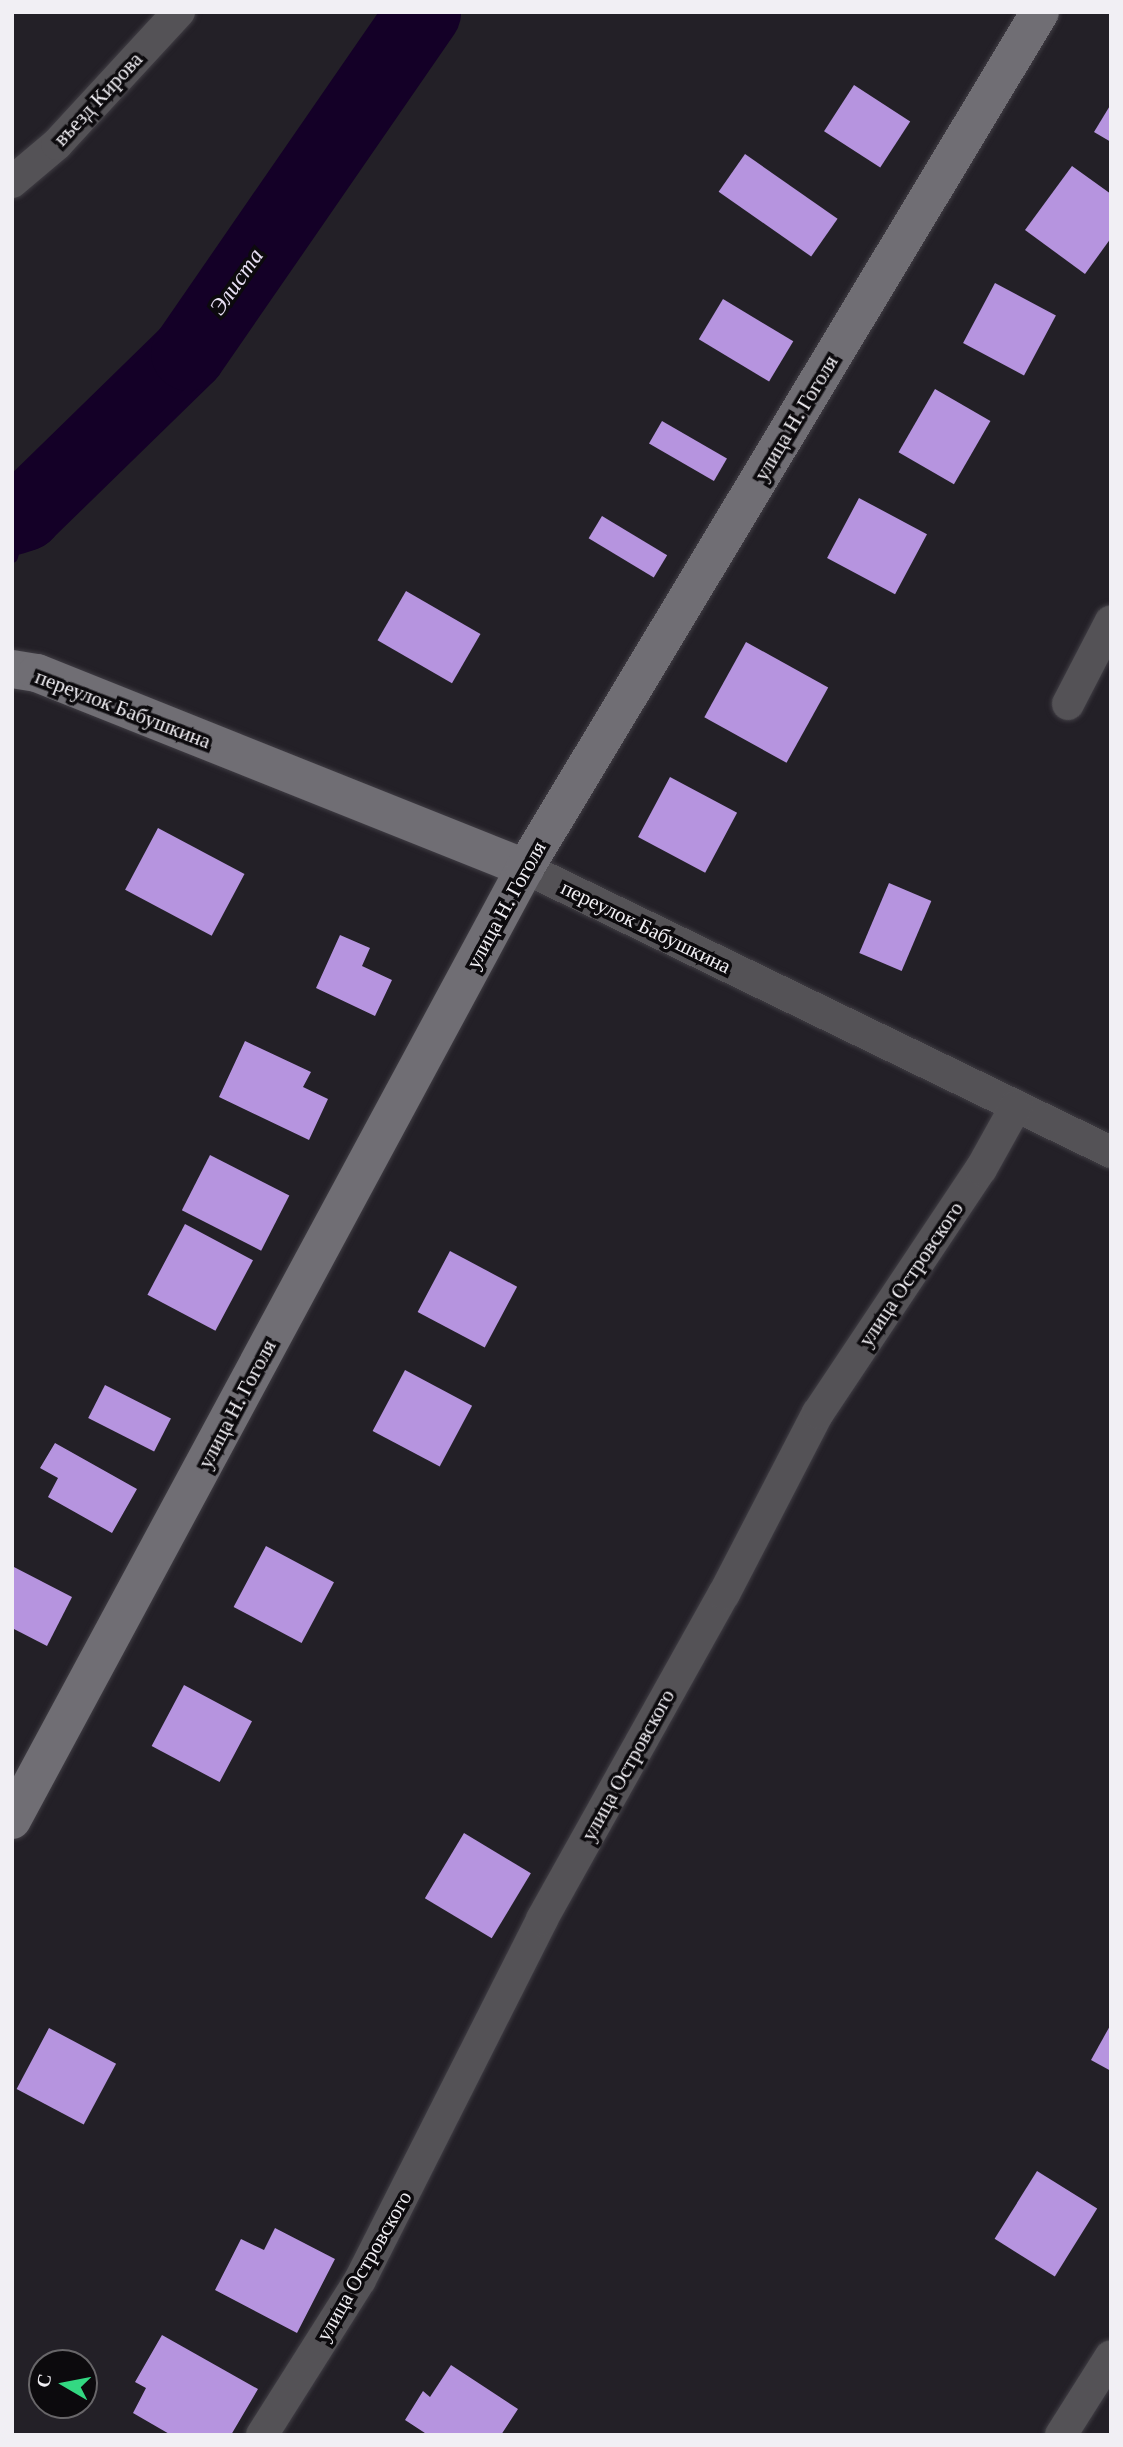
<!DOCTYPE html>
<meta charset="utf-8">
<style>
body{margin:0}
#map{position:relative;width:1123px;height:2447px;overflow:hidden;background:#232027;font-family:Georgia,serif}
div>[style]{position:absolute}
.stream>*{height:12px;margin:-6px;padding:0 6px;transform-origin:6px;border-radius:6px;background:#140027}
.river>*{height:75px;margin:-37.5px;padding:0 37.5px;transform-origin:37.5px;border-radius:37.5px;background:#140027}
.building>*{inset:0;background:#b694df;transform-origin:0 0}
.roads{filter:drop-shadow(0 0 2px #403d44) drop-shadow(0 0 2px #403d44)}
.street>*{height:32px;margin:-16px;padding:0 16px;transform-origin:16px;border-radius:16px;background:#545256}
.secondary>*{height:38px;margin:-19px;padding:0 19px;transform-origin:19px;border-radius:19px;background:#706e74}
span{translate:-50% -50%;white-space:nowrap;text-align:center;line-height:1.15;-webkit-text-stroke:7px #0c0a0d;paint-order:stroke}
.street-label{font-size:21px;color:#f1eff4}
.water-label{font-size:23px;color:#e7dff3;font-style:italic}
.frame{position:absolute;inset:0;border:14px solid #f1eff4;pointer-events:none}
.north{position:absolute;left:28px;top:2349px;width:70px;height:70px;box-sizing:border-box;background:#0c0a0d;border:2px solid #686669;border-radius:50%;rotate:280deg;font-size:19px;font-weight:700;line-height:28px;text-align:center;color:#f1eff4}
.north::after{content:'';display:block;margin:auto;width:24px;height:32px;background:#33d882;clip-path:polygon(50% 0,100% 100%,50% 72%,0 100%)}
</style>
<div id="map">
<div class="stream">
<div style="left:12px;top:557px;width:46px;rotate:-74.7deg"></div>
</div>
<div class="river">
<div style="left:12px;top:517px;width:13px;rotate:-18deg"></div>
<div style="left:24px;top:513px;width:229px;rotate:-44.3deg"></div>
<div style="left:188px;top:353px;width:414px;rotate:-55.4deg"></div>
</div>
<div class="building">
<div style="left:854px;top:85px;width:67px;height:55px;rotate:33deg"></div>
<div style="clip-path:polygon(1111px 104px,1111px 142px,1094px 132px)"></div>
<div style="left:745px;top:154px;width:113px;height:46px;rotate:35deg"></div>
<div style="clip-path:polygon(1072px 166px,1111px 194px,1111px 238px,1085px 274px,1025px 230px)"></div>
<div style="left:995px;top:283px;width:69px;height:68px;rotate:28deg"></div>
<div style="left:723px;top:299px;width:82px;height:47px;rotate:31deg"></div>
<div style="left:935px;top:389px;width:64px;height:73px;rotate:30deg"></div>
<div style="left:662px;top:421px;width:75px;height:26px;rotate:30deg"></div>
<div style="left:859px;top:498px;width:77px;height:68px;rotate:28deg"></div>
<div style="left:602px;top:516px;width:76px;height:26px;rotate:31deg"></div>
<div style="left:406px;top:591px;width:86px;height:57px;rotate:30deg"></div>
<div style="left:746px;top:642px;width:94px;height:86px;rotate:29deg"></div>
<div style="left:670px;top:777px;width:76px;height:68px;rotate:28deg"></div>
<div style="left:158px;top:828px;width:98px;height:70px;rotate:28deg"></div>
<div style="left:889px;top:883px;width:46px;height:76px;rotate:23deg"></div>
<div style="clip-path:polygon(340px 935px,370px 948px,362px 966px,392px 980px,375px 1016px,316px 988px)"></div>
<div style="clip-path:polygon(245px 1041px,311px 1072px,303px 1087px,328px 1099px,309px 1140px,219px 1097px)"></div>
<div style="left:210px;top:1155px;width:89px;height:62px;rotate:27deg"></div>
<div style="left:185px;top:1224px;width:77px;height:80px;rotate:28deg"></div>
<div style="left:450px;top:1251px;width:76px;height:69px;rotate:28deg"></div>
<div style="left:405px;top:1370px;width:76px;height:69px;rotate:28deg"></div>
<div style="left:105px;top:1385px;width:74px;height:37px;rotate:27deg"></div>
<div style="clip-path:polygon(55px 1443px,137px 1489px,112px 1533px,48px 1497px,58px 1478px,40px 1468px)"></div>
<div style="left:266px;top:1546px;width:77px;height:69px;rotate:28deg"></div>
<div style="clip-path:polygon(12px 1566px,72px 1597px,47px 1646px,12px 1628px)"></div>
<div style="left:184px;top:1685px;width:77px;height:69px;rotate:28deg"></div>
<div style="left:464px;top:1833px;width:78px;height:76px;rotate:31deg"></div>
<div style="clip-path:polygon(1111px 2024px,1111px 2071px,1091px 2060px)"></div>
<div style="left:49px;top:2028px;width:76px;height:69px;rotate:28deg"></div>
<div style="left:1037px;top:2171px;width:71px;height:80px;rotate:32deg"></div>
<div style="clip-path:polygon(275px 2228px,335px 2259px,297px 2333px,215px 2290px,241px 2239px,264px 2250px)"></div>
<div style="clip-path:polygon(162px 2335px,258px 2389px,231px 2435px,171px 2435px,133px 2413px,146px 2388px,135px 2382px)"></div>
<div style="clip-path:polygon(451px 2365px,518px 2409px,501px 2435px,428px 2435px,405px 2420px,423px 2391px,430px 2397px)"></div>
</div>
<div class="roads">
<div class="street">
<div style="left:12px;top:182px;width:59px;rotate:-40.2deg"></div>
<div style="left:57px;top:144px;width:180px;rotate:-47.3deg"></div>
<div style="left:1068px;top:704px;width:93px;rotate:-62.6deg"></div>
<div style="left:525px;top:868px;width:651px;rotate:25.86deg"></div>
<div style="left:262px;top:2435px;width:183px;rotate:-57.7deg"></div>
<div style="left:360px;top:2280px;width:404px;rotate:-63.2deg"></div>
<div style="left:542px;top:1919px;width:372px;rotate:-60.8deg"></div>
<div style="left:724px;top:1594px;width:204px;rotate:-62.6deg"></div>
<div style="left:818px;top:1413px;width:293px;rotate:-56.3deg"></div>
<div style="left:981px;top:1169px;width:72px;rotate:-60.9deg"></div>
<div style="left:1061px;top:2435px;width:93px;rotate:-57.7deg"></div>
</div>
<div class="secondary">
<div style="left:12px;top:669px;width:25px;rotate:9deg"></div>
<div style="left:37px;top:673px;width:526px;rotate:21.78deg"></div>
<div style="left:12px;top:1820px;width:1081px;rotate:-61.68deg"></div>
<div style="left:525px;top:868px;width:999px;rotate:-58.97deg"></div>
</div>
</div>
<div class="street-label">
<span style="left:98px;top:99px;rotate:-47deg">въезд Кирова</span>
<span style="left:796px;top:418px;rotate:-59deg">улица Н. Гоголя</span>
<span style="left:123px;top:709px;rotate:21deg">переулок Бабушкина</span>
<span style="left:506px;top:905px;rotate:-61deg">улица Н. Гоголя</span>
<span style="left:646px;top:927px;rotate:26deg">переулок Бабушкина</span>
<span style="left:911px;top:1274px;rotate:-56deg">улица Островского</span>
<span style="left:237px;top:1404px;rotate:-62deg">улица Н. Гоголя</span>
<span style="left:628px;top:1765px;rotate:-61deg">улица Островского</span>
<span style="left:364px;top:2266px;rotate:-60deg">улица Островского</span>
</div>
<div class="water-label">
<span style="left:237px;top:282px;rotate:-55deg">Элиста</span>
</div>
<div class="frame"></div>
<div class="north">С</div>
</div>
